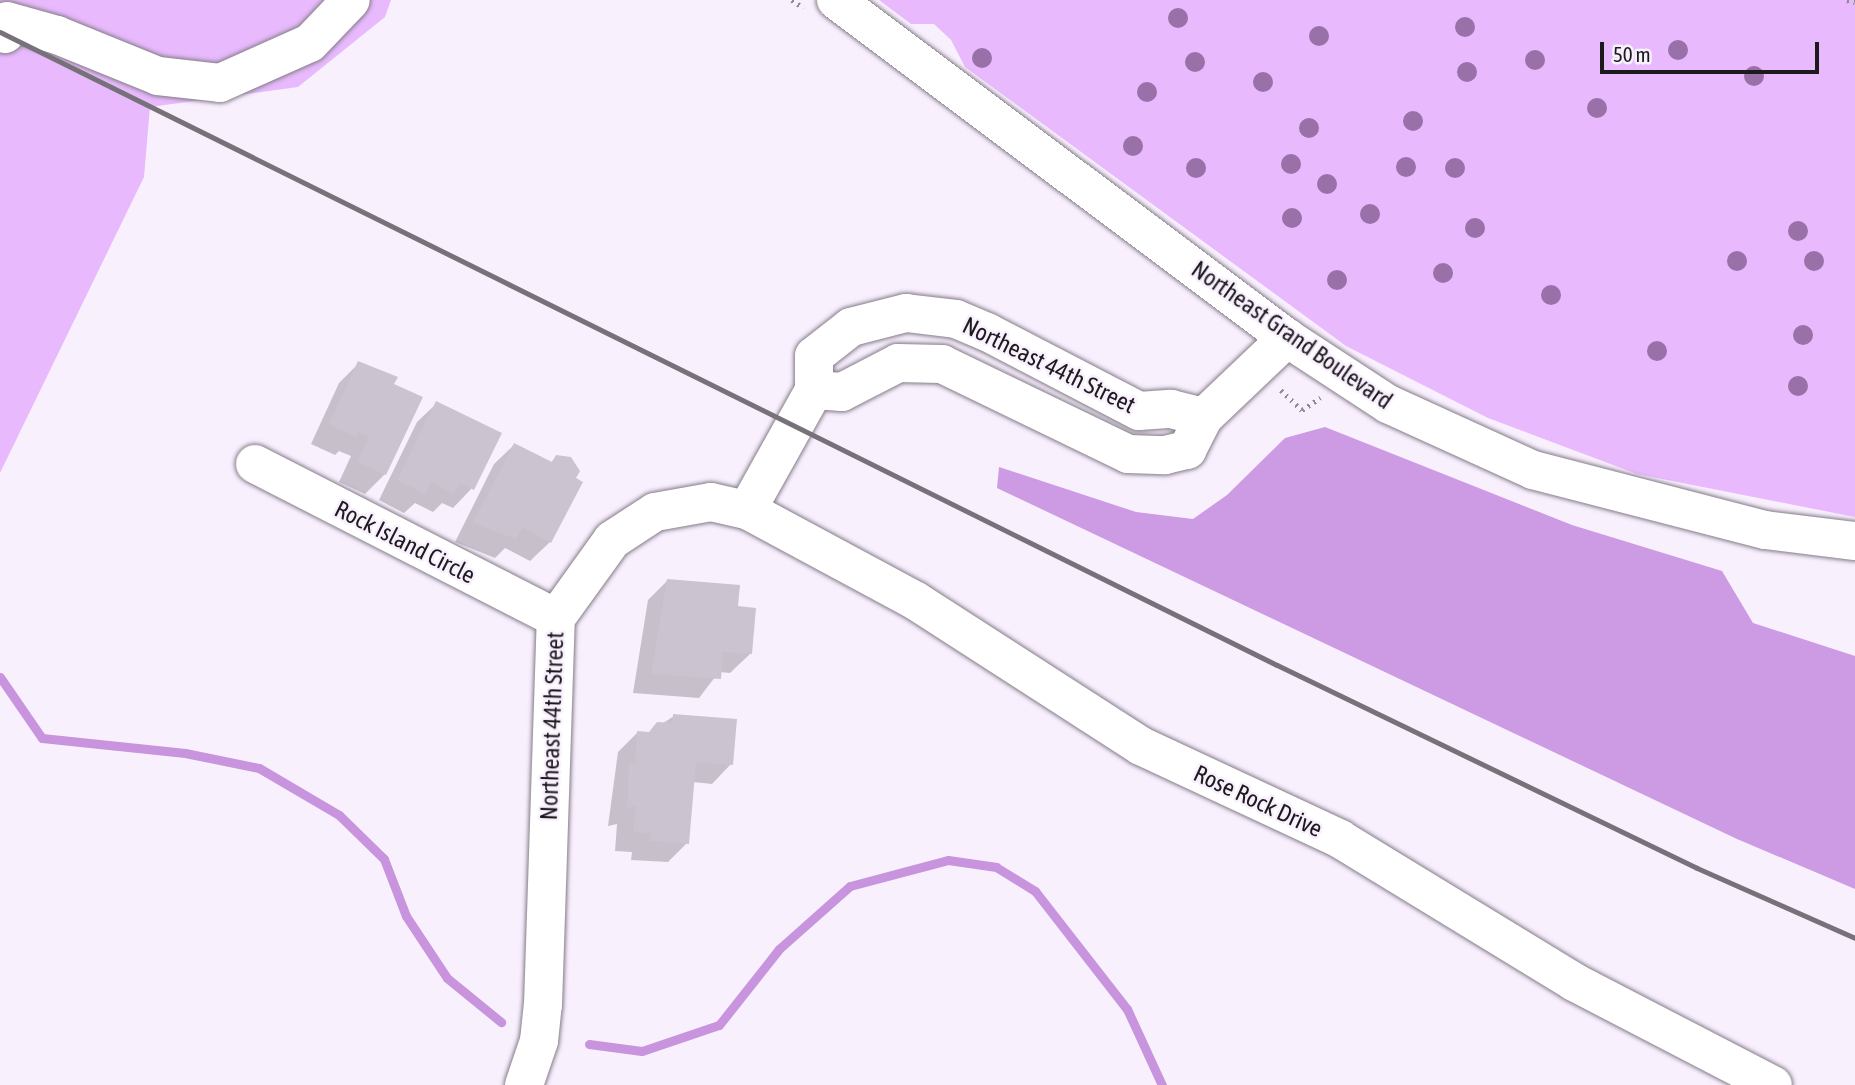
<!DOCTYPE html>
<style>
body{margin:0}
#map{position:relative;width:1855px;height:1085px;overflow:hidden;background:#f9f0fe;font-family:"Asap Condensed",sans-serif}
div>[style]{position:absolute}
.green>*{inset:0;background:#e8bafd}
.forest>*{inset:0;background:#cd9ae4}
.shadow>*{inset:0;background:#0003}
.stream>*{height:9px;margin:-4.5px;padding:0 4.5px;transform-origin:4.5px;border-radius:4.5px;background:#c794dd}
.building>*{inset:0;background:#ccc3d0}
.path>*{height:4.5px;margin-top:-2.25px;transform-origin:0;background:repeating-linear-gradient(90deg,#8f8992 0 2px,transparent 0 7px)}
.roads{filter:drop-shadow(0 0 2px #857c89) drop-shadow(0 0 2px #857c89)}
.minor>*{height:38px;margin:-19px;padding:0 19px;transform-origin:19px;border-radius:19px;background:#fff}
.rail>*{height:5px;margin:-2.5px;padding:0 2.5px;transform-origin:2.5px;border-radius:2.5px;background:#777179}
.trees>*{width:20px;height:20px;margin:-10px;border-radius:50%;background:#9a70a9}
span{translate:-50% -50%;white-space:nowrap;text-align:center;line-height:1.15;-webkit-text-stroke:5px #f9f0fe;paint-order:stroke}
.street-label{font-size:24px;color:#1d1a1e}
.scale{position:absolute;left:1600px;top:42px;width:219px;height:32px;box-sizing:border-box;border:4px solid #1d1a1e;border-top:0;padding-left:9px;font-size:21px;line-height:24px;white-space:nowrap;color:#1d1a1e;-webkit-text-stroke:5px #f9f0fe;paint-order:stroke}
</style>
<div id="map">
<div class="green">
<div style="clip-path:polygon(0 0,391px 0,385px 17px,298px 87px,150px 107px,144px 177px,0 473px)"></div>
<div style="clip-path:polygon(879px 0,1855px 0,1855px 517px,1637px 474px,1488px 418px,1346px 346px,965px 67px,951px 40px,934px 24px,911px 24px)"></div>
</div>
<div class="forest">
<div style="clip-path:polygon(1325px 427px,1572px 525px,1722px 571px,1753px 623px,1855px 656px,1855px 889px,1737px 839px,997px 488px,999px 467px,1136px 512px,1193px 519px,1227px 495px,1285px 438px)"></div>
</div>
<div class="shadow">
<div style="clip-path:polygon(359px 363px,392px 385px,385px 474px,365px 494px,339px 482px,351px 456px,339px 451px,335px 455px,311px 444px,339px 383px)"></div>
<div style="clip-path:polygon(437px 403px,472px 488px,453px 508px,442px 503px,433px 512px,415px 503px,404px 513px,379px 500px,417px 422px)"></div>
<div style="clip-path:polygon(514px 445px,550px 463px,557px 457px,550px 542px,530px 561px,505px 548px,495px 558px,455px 542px,494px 464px)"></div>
<div style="clip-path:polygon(668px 580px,736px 608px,750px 654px,730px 673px,719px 672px,699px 698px,633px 693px,648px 600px)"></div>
<div style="clip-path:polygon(674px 716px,731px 764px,712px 784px,693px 782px,687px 843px,668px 862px,631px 860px,632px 852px,615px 851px,617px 824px,608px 826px,618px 752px,638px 732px,648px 733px)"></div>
</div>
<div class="stream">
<div style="left:0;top:677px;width:74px;rotate:55.5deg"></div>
<div style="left:42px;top:738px;width:144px;rotate:6deg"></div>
<div style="left:185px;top:753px;width:76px;rotate:11.5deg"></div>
<div style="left:259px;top:768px;width:93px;rotate:30.4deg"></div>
<div style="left:339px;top:815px;width:63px;rotate:44.4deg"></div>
<div style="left:384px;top:859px;width:61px;rotate:68.9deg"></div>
<div style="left:406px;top:916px;width:74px;rotate:56.5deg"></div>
<div style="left:447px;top:978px;width:70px;rotate:39.2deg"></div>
<div style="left:589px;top:1044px;width:53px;rotate:7.5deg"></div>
<div style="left:642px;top:1051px;width:81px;rotate:-18.7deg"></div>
<div style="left:719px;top:1025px;width:97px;rotate:-51.7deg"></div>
<div style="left:779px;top:949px;width:95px;rotate:-41.6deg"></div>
<div style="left:850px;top:886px;width:101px;rotate:-14.9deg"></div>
<div style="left:948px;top:860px;width:49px;rotate:8.3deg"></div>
<div style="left:996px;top:867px;width:46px;rotate:31.6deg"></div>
<div style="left:1035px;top:891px;width:150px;rotate:52.1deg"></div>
<div style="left:1127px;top:1009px;width:84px;rotate:65.3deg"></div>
</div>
<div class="building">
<div style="clip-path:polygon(358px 361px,398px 377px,394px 384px,423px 397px,386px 475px,357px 462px,369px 437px,358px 432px,356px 437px,329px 424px)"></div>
<div style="clip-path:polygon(436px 401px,502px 433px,474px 490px,460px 483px,454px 494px,431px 482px,425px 494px,397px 480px)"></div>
<div style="clip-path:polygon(514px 443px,552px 462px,556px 455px,571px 457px,580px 471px,576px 478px,583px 482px,551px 543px,522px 527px,516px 539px,473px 523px)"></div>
<div style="clip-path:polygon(667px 579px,740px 585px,738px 606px,756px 608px,752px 654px,723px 652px,721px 679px,651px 674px)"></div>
<div style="clip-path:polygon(673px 714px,737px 719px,733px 765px,696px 762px,689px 844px,650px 841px,651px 833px,633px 832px,636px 806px,627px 808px,629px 763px,635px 763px,637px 731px,649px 732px,657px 722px,673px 723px)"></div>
</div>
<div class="path">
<div style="left:792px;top:0;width:14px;rotate:34deg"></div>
<div style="left:1847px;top:0;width:8px;rotate:14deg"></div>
<div style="left:1281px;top:390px;width:29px;rotate:44deg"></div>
<div style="left:1302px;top:410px;width:22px;rotate:-34deg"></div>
</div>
<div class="roads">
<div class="minor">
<div style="left:836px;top:0;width:564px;rotate:36.85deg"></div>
<div style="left:1287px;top:338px;width:121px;rotate:33.2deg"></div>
<div style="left:1388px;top:404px;width:159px;rotate:24.5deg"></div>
<div style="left:1533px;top:470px;width:240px;rotate:14.5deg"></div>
<div style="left:1765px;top:530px;width:91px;rotate:7deg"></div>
<div style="left:5px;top:34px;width:13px;rotate:-81deg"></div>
<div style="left:7px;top:21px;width:52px;rotate:15.6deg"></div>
<div style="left:57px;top:35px;width:109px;rotate:22.1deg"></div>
<div style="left:158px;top:76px;width:62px;rotate:6.4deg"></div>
<div style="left:220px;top:83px;width:98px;rotate:-24deg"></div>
<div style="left:310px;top:43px;width:59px;rotate:-46.4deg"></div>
<div style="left:814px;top:390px;width:28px;rotate:4deg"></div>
<div style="left:842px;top:392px;width:63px;rotate:-27.4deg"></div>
<div style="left:898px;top:363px;width:44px;rotate:1.3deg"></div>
<div style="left:942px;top:364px;width:207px;rotate:25.8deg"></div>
<div style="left:1128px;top:454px;width:37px;rotate:2deg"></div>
<div style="left:1165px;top:455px;width:23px;rotate:-13deg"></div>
<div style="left:1187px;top:450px;width:37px;rotate:-63deg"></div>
<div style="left:1204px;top:417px;width:115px;rotate:-43.6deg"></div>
<div style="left:255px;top:464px;width:338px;rotate:27.1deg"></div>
<div style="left:747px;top:510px;width:137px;rotate:-60.8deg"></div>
<div style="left:814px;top:390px;width:34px;rotate:-90deg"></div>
<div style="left:814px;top:356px;width:47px;rotate:-38.1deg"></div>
<div style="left:851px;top:327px;width:57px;rotate:-14.3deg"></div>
<div style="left:906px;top:313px;width:50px;rotate:6.8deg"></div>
<div style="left:956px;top:319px;width:34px;rotate:23deg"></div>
<div style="left:987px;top:332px;width:171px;rotate:27.5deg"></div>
<div style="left:1139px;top:411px;width:32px;rotate:-4deg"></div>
<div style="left:1171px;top:409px;width:34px;rotate:14deg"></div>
<div style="left:524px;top:1085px;width:46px;rotate:-71.2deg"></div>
<div style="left:539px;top:1041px;width:36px;rotate:-84deg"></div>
<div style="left:543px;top:1005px;width:387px;rotate:-88.1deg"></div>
<div style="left:556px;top:618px;width:96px;rotate:-54.3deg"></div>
<div style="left:612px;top:540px;width:51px;rotate:-33.1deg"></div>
<div style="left:655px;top:512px;width:57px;rotate:-10.1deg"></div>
<div style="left:711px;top:502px;width:37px;rotate:13deg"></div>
<div style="left:747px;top:510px;width:192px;rotate:28.3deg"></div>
<div style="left:916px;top:601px;width:268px;rotate:32.8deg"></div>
<div style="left:1141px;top:746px;width:220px;rotate:25deg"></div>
<div style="left:1340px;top:839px;width:274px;rotate:31.4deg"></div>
<div style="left:1574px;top:982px;width:224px;rotate:27.4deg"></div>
</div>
</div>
<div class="rail">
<div style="left:0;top:32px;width:1425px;rotate:26.37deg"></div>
<div style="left:1277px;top:665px;width:466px;rotate:25.8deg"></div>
<div style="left:1697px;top:868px;width:173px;rotate:23.9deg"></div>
</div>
<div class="trees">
<div style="left:1178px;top:18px"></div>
<div style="left:1465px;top:27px"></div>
<div style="left:1319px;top:36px"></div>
<div style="left:1678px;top:50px"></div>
<div style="left:982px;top:58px"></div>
<div style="left:1535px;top:60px"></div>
<div style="left:1195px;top:62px"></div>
<div style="left:1467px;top:72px"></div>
<div style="left:1754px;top:76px"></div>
<div style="left:1263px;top:82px"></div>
<div style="left:1147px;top:92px"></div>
<div style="left:1597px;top:108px"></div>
<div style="left:1413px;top:121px"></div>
<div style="left:1309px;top:128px"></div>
<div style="left:1133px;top:146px"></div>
<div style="left:1291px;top:164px"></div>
<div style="left:1406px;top:167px"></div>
<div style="left:1196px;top:168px"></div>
<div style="left:1455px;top:168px"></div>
<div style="left:1327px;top:184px"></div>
<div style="left:1370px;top:214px"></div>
<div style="left:1292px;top:218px"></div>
<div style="left:1475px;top:228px"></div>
<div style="left:1798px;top:231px"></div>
<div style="left:1737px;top:261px"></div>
<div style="left:1814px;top:261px"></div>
<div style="left:1443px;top:273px"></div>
<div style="left:1337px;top:280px"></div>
<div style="left:1551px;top:295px"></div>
<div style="left:1803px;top:335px"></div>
<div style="left:1657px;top:351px"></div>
<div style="left:1798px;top:386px"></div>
</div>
<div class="street-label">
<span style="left:1292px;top:335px;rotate:35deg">Northeast Grand Boulevard</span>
<span style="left:1049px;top:365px;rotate:26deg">Northeast 44th Street</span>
<span style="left:405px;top:542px;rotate:27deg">Rock Island Circle</span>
<span style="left:552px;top:726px;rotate:-88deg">Northeast 44th Street</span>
<span style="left:1258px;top:801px;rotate:25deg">Rose Rock Drive</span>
</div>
<div class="scale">50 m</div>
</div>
